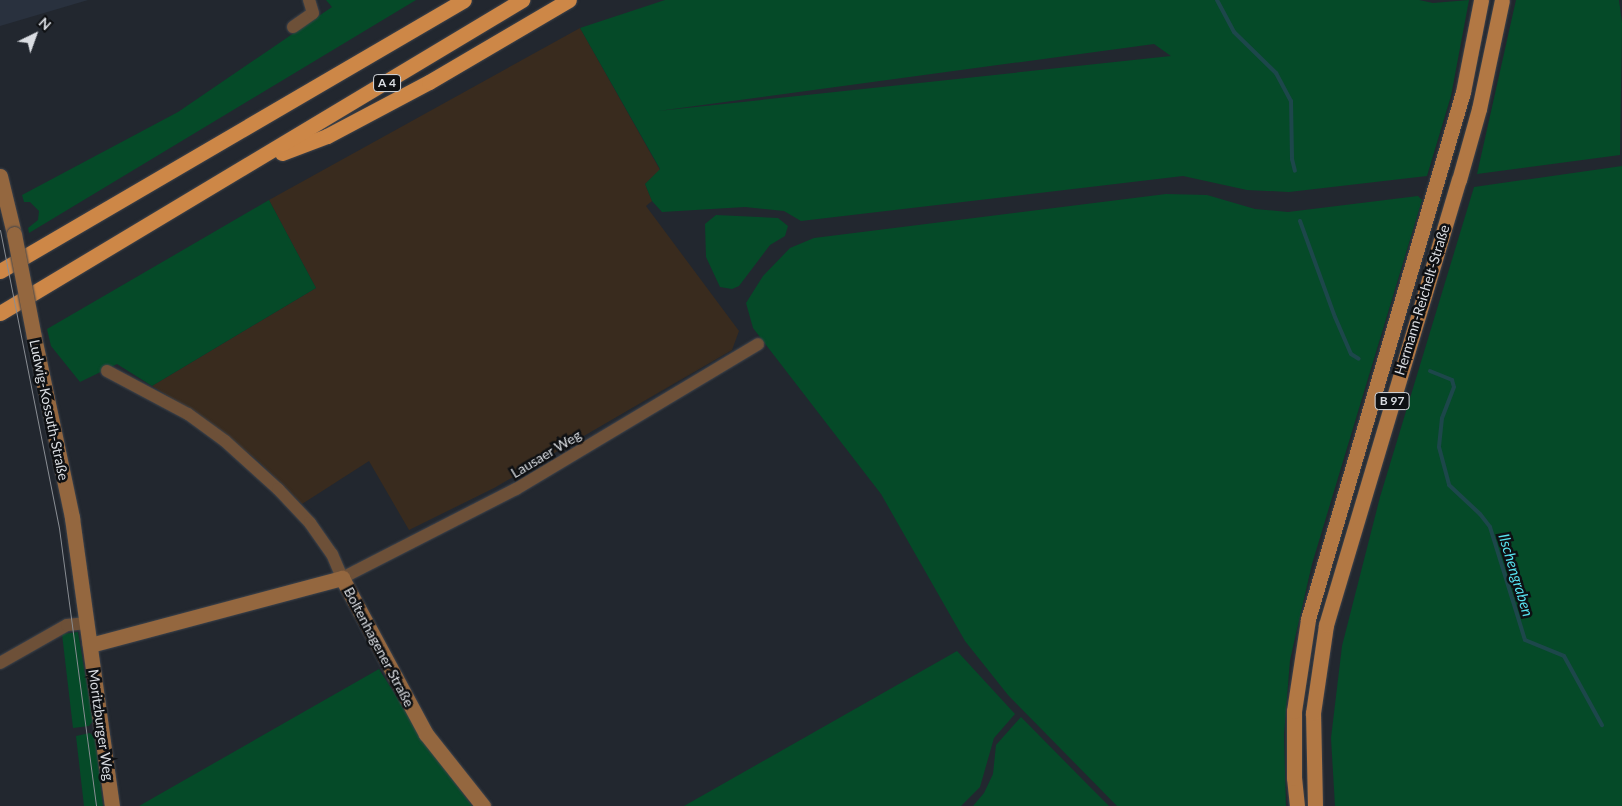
<!DOCTYPE html>
<meta charset="utf-8">
<style>
body{margin:0}
#map{position:relative;width:1622px;height:806px;overflow:hidden;background:#22272f;font-family:Lato,sans-serif}
div>[style]{position:absolute}
.built>*{inset:0;background:#29313e}
.industrial>*{inset:0;background:#392b1e}
.green>*{inset:0;background:#054a28}
.stream>*{height:4px;margin:-2px;padding:0 2px;transform-origin:2px;border-radius:2px;background:#1d474b}
.roads{filter:drop-shadow(0 0 1px #3f444c) drop-shadow(0 0 1px #3f444c)}
.street>*{height:12px;margin:-6px;padding:0 6px;transform-origin:6px;border-radius:6px;background:#6d5038}
.secondary>*{height:15px;margin:-7.5px;padding:0 7.5px;transform-origin:7.5px;border-radius:7.5px;background:#94673f}
.primary>*{height:15px;margin:-7.5px;padding:0 7.5px;transform-origin:7.5px;border-radius:7.5px;background:#b27844}
.highway>*{height:15px;margin:-7.5px;padding:0 7.5px;transform-origin:7.5px;border-radius:7.5px;background:#cd8747}
.tram>*{height:1px;margin:-0.5px;padding:0 0.5px;transform-origin:0.5px;border-radius:0.5px;background:#898d93}
.bridges{filter:drop-shadow(0 0 1px #3f444c) drop-shadow(0 0 1px #3f444c)}
.secondary-bridge>*{height:15px;margin:-7.5px;padding:0 7.5px;transform-origin:7.5px;border-radius:7.5px;background:#94673f}
span{translate:-50% -50%;white-space:nowrap;text-align:center;line-height:1.15;-webkit-text-stroke:5px #0e1013;paint-order:stroke}
.shield-label span{padding:1px 4px;background:#0e1013;border:1px solid;border-radius:4px;-webkit-text-stroke-width:0}
.shield-label{font-size:12px;color:#dadde2;font-weight:700}
.street-label{font-size:14px;color:#dadde2}
.water-label{font-size:15px;color:#57e0ee;font-style:italic}
.north{position:absolute;left:10px;top:10px;width:50px;height:50px;-webkit-text-stroke:4px #0e1013;paint-order:stroke;rotate:42deg;font-size:14px;font-weight:700;line-height:20px;text-align:center;color:#dadde2}
.north::after{content:'';display:block;margin:auto;width:18px;height:22px;background:#dadde2;clip-path:polygon(50% 0,100% 100%,50% 72%,0 100%)}
</style>
<div id="map">
<div class="built">
<div style="clip-path:polygon(0 0,88px 0,0 26px)"></div>
</div>
<div class="industrial">
<div style="clip-path:polygon(580px 28px,660px 170px,645px 184px,652px 201px,646px 206px,739px 331px,732px 350px,494px 488px,409px 530px,369px 461px,302px 504px,257px 460px,202px 417px,152px 386px,316px 288px,269px 200px)"></div>
</div>
<div class="green">
<div style="clip-path:polygon(326px 0,416px 0,29px 233px,28px 228px,38px 220px,39px 211px,30px 202px,24px 202px,22px 195px,178px 112px,332px 7px)"></div>
<div style="clip-path:polygon(evenodd,665px 0,1419px 0,1433px 3px,1469px 0,1451px 96px,1427px 176px,1289px 192px,1247px 190px,1183px 176px,801px 221px,784px 211px,745px 207px,662px 212px,652px 201px,645px 184px,660px 169px,580px 28px,665px 0,1154px 44px,1171px 56px,658px 111px,1154px 44px)"></div>
<div style="clip-path:polygon(1516px 0,1619px 0,1622px 23px,1620px 155px,1477px 174px)"></div>
<div style="clip-path:polygon(1622px 166px,1622px 806px,1335px 806px,1331px 738px,1342px 646px,1380px 497px,1474px 187px)"></div>
<div style="clip-path:polygon(1166px 194px,1207px 195px,1255px 209px,1288px 212px,1418px 196px,1422px 200px,1312px 564px,1290px 660px,1284px 735px,1286px 806px,1117px 806px,1008px 695px,965px 641px,881px 494px,753px 328px,746px 303px,763px 276px,790px 248px,814px 238px)"></div>
<div style="clip-path:polygon(269px 200px,316px 288px,152px 386px,117px 364px,80px 382px,51px 346px,47px 329px)"></div>
<div style="clip-path:polygon(716px 215px,778px 218px,788px 226px,785px 236px,770px 245px,739px 286px,732px 289px,720px 287px,706px 257px,705px 224px)"></div>
<div style="clip-path:polygon(78px 632px,93px 721px,89px 726px,73px 728px,62px 634px)"></div>
<div style="clip-path:polygon(957px 651px,1015px 714px,994px 738px,980px 787px,961px 806px,684px 806px)"></div>
<div style="clip-path:polygon(379px 669px,431px 751px,472px 806px,139px 806px)"></div>
<div style="clip-path:polygon(1021px 717px,1089px 786px,1109px 806px,973px 806px,984px 793px,993px 774px,996px 745px)"></div>
<div style="clip-path:polygon(90px 733px,95px 738px,103px 806px,84px 806px,76px 736px)"></div>
</div>
<div class="stream">
<div style="left:1217px;top:0;width:36px;rotate:62deg"></div>
<div style="left:1234px;top:32px;width:59px;rotate:44.3deg"></div>
<div style="left:1276px;top:73px;width:32px;rotate:62deg"></div>
<div style="left:1291px;top:101px;width:58px;rotate:89deg"></div>
<div style="left:1292px;top:159px;width:12px;rotate:76deg"></div>
<div style="left:1300px;top:221px;width:102px;rotate:70deg"></div>
<div style="left:1335px;top:317px;width:40px;rotate:66.6deg"></div>
<div style="left:1351px;top:354px;width:9px;rotate:32deg"></div>
<div style="left:1430px;top:371px;width:24px;rotate:22deg"></div>
<div style="left:1452px;top:380px;width:7px;rotate:74deg"></div>
<div style="left:1454px;top:387px;width:33px;rotate:111deg"></div>
<div style="left:1442px;top:418px;width:29px;rotate:96deg"></div>
<div style="left:1439px;top:447px;width:39px;rotate:75deg"></div>
<div style="left:1449px;top:485px;width:42px;rotate:43.1deg"></div>
<div style="left:1480px;top:514px;width:16px;rotate:52deg"></div>
<div style="left:1490px;top:527px;width:118px;rotate:72.8deg"></div>
<div style="left:1525px;top:640px;width:42px;rotate:22.3deg"></div>
<div style="left:1564px;top:656px;width:79px;rotate:61.2deg"></div>
</div>
<div class="roads">
<div class="street">
<div style="left:293px;top:27px;width:24px;rotate:-35deg"></div>
<div style="left:313px;top:13px;width:14px;rotate:-107deg"></div>
<div style="left:107px;top:371px;width:92px;rotate:28deg"></div>
<div style="left:188px;top:414px;width:46px;rotate:36.1deg"></div>
<div style="left:225px;top:441px;width:72px;rotate:42.2deg"></div>
<div style="left:278px;top:489px;width:47px;rotate:46.7deg"></div>
<div style="left:310px;top:523px;width:38px;rotate:55deg"></div>
<div style="left:332px;top:554px;width:26px;rotate:67deg"></div>
<div style="left:342px;top:578px;width:195px;rotate:-27.1deg"></div>
<div style="left:516px;top:489px;width:282px;rotate:-30.9deg"></div>
<div style="left:0;top:663px;width:77px;rotate:-29.6deg"></div>
<div style="left:67px;top:625px;width:20px;rotate:-6deg"></div>
</div>
<div class="secondary">
<div style="left:0;top:176px;width:60px;rotate:76.4deg"></div>
<div style="left:34px;top:337px;width:185px;rotate:78.1deg"></div>
<div style="left:72px;top:518px;width:291px;rotate:82.1deg"></div>
<div style="left:90px;top:645px;width:261px;rotate:-14.9deg"></div>
<div style="left:342px;top:578px;width:177px;rotate:61.7deg"></div>
<div style="left:426px;top:734px;width:92px;rotate:51.6deg"></div>
</div>
<div class="primary">
<div style="left:1297px;top:806px;width:28px;rotate:-96deg"></div>
<div style="left:1294px;top:778px;width:67px;rotate:-90deg"></div>
<div style="left:1294px;top:711px;width:93px;rotate:-81.3deg"></div>
<div style="left:1308px;top:619px;width:549px;rotate:-73.61deg"></div>
<div style="left:1463px;top:92px;width:94px;rotate:-78.9deg"></div>
<div style="left:1315px;top:806px;width:93px;rotate:-91.2deg"></div>
<div style="left:1313px;top:713px;width:89px;rotate:-81.6deg"></div>
<div style="left:1326px;top:625px;width:464px;rotate:-73.4deg"></div>
<div style="left:1459px;top:180px;width:74px;rotate:-74.3deg"></div>
<div style="left:1479px;top:109px;width:111px;rotate:-78.1deg"></div>
</div>
<div class="highway">
<div style="left:282px;top:153px;width:48px;rotate:-20.7deg"></div>
<div style="left:327px;top:136px;width:115px;rotate:-27.9deg"></div>
<div style="left:429px;top:82px;width:162px;rotate:-30.4deg"></div>
<div style="left:0;top:271px;width:537px;rotate:-30.29deg"></div>
<div style="left:0;top:313px;width:609px;rotate:-30.95deg"></div>
</div>
</div>
<div class="tram">
<div style="left:0;top:230px;width:304px;rotate:78.8deg"></div>
<div style="left:59px;top:528px;width:280px;rotate:82.4deg"></div>
</div>
<div class="bridges">
<div class="secondary-bridge">
<div style="left:14px;top:234px;width:105px;rotate:79deg"></div>
</div>
</div>
<div class="shield-label">
<span style="left:387px;top:83px">A 4</span>
<span style="left:1392px;top:401px">B 97</span>
</div>
<div class="street-label">
<span style="left:1422px;top:300px;rotate:-73deg">Hermann-Reichelt-Straße</span>
<span style="left:49px;top:410px;rotate:78deg">Ludwig-Kossuth-Straße</span>
<span style="left:546px;top:454px;rotate:-31deg">Lausaer Weg</span>
<span style="left:379px;top:647px;rotate:62deg">Boltenhagener Straße</span>
<span style="left:101px;top:725px;rotate:82deg">Moritzburger Weg</span>
</div>
<div class="water-label">
<span style="left:1516px;top:575px;rotate:73deg">Ilschengraben</span>
</div>
<div class="north">N</div>
</div>
